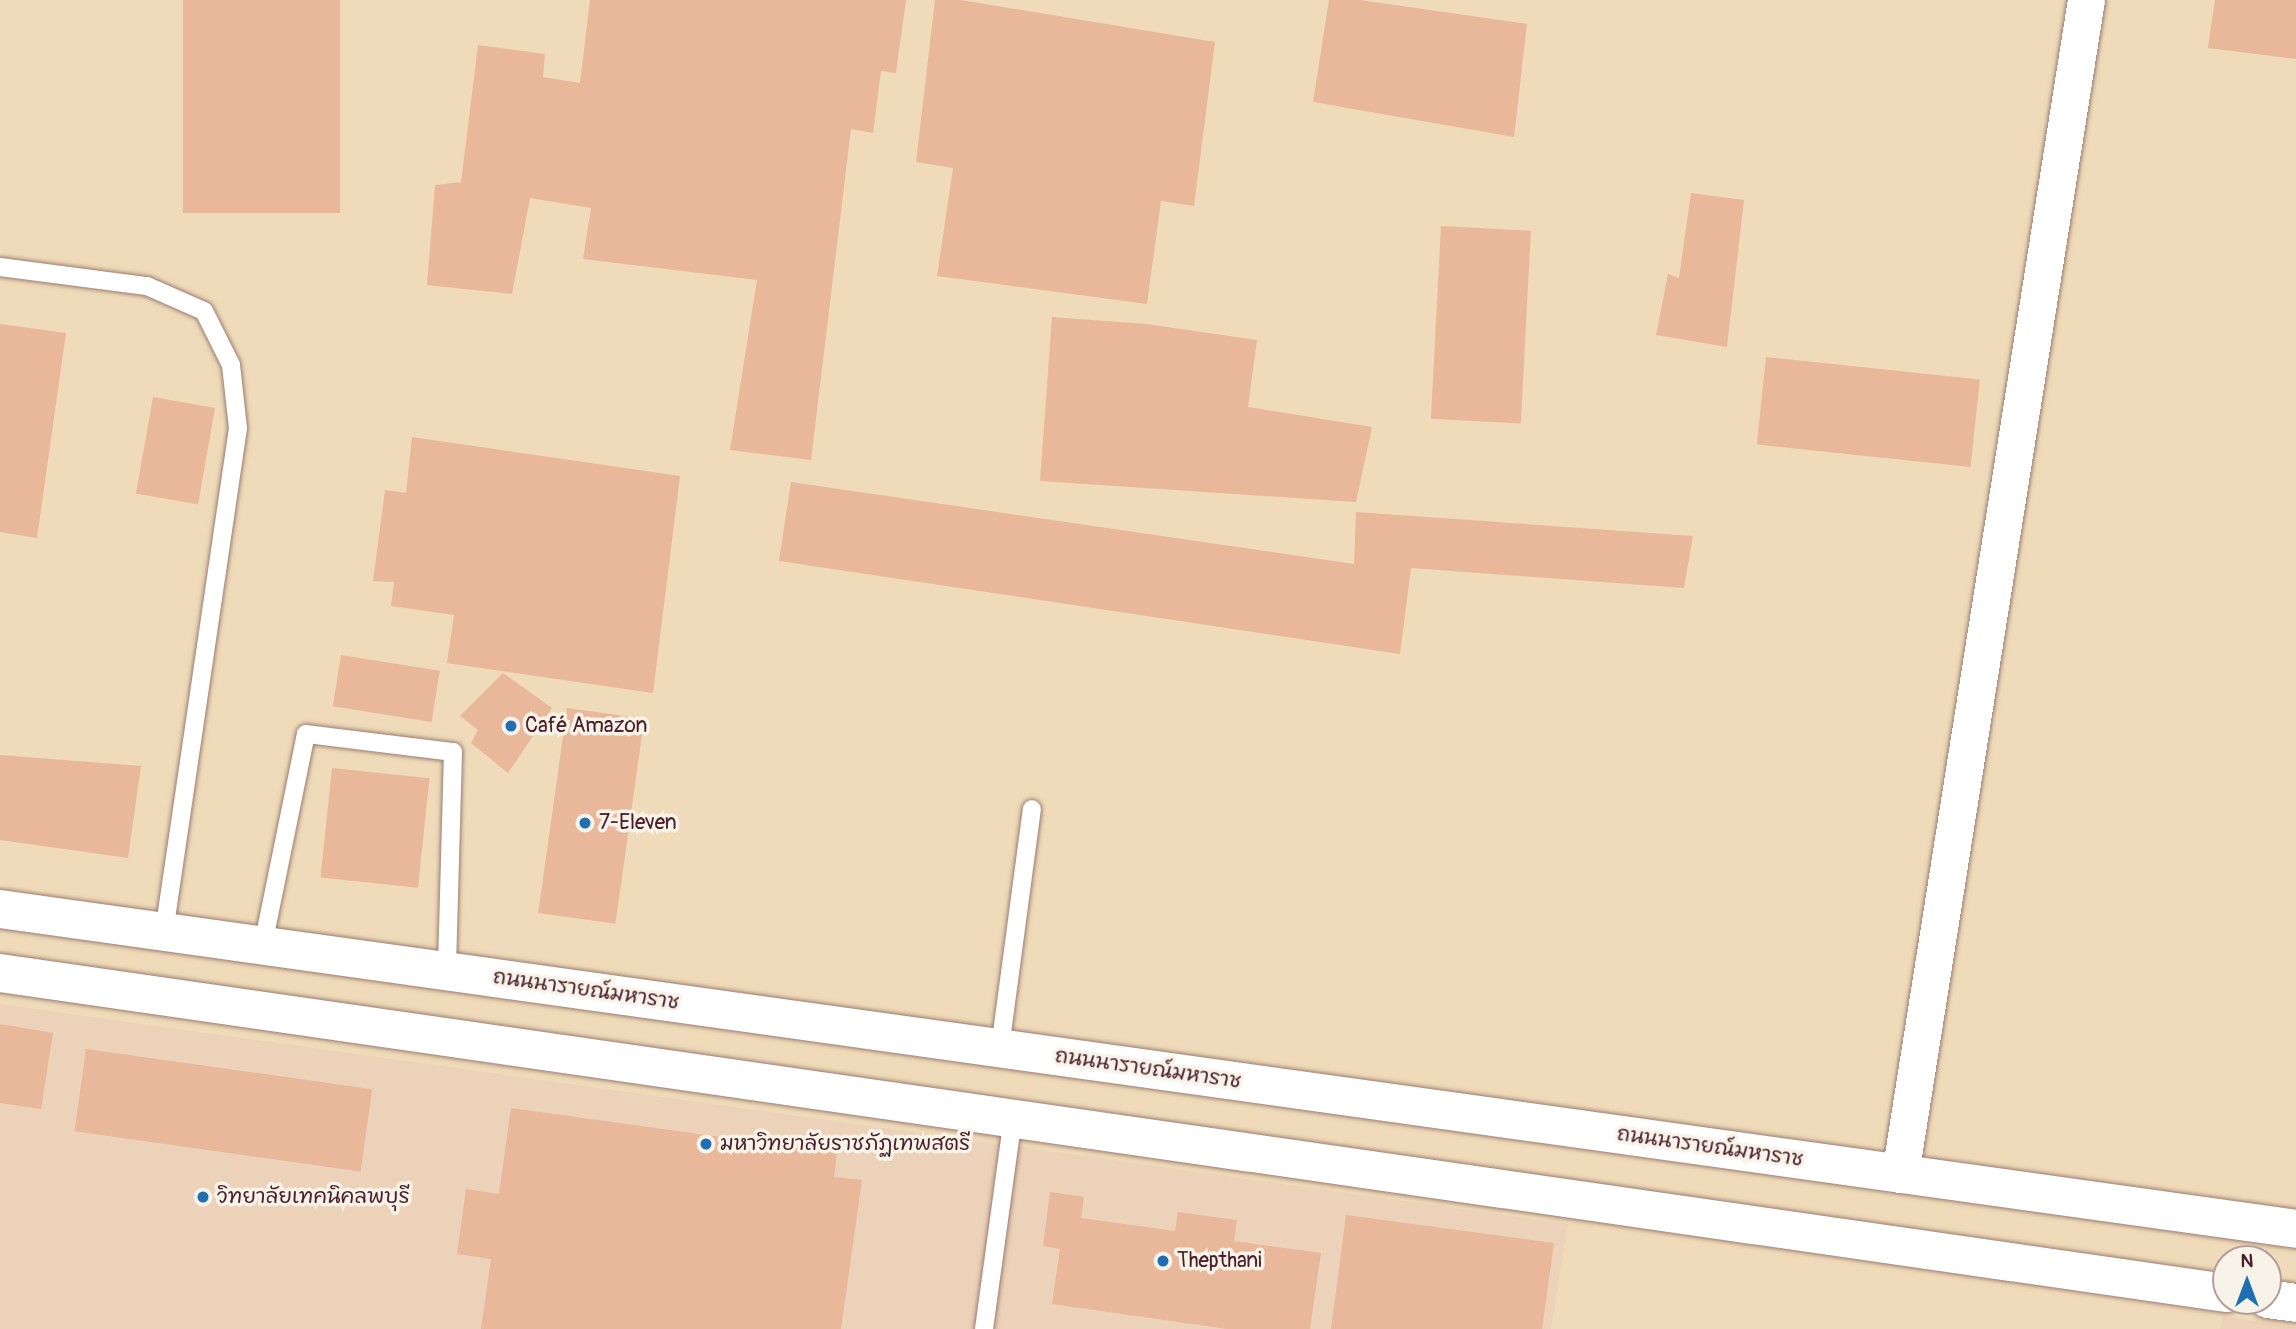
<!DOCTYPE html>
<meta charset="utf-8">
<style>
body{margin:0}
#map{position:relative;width:2296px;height:1329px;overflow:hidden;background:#efdbb9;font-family:Pangolin,"Playpen Sans Thai",sans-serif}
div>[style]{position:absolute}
.built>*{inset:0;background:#ecd2b8}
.building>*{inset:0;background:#e9b79a;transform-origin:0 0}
.roads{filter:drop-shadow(0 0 2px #9c7d72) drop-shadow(0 0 2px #9c7d72)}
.service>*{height:18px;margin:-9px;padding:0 9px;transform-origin:9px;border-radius:9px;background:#fff}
.minor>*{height:37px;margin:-18.5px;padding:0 18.5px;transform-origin:18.5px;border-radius:18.5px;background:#fff}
.primary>*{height:38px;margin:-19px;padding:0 19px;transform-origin:19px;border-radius:19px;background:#fff}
.dots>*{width:19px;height:19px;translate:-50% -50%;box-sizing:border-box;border:4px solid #f7f3e8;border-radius:50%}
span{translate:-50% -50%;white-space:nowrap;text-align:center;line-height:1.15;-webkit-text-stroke:7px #f7f3e8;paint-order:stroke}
.poi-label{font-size:21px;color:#4a1f2b}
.left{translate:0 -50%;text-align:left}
.street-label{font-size:21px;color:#4a1f2b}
.north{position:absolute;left:2212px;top:1245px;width:70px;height:70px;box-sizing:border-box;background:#f7f3e8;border:2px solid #b29e9c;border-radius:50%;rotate:0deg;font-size:19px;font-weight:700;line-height:28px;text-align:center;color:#4a1f2b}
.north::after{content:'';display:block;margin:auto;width:24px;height:32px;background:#1f6fb2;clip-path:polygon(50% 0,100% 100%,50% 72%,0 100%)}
</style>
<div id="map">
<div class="built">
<div style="clip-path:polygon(0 1004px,1568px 1224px,1551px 1329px,0 1329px)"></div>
<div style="clip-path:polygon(2222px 1316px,2296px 1327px,2296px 1329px,2220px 1329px)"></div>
</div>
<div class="building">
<div style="left:183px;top:0;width:157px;height:213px"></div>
<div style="clip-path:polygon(590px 0,906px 0,896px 73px,881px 71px,873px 133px,851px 129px,811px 460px,730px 450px,757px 280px,583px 259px,591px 208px,530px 198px,512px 294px,427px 285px,435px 185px,461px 182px,478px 45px,545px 54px,543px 77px,580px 83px)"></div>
<div style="clip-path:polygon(935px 0,961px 0,1215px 42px,1194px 206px,1161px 201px,1147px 304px,937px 276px,953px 168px,916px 162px)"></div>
<div style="clip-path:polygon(1329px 0,1360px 0,1527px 24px,1514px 137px,1313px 102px)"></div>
<div style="clip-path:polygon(2215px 0,2296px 0,2296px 59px,2208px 48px)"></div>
<div style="clip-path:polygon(1691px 193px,1744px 200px,1727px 347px,1656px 335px,1668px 274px,1679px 278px)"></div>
<div style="left:1441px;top:226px;width:90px;height:193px;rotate:3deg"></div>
<div style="clip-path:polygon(1052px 317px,1146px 324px,1257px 340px,1248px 407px,1372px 427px,1356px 502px,1040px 481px)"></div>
<div style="clip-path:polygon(0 324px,66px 333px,37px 538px,0 532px)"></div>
<div style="left:1766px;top:357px;width:215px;height:88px;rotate:6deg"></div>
<div style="left:153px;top:397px;width:63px;height:98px;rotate:10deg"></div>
<div style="clip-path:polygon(412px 437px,680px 476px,653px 693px,447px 663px,454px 615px,391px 606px,394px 582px,373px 581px,385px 490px,406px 493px)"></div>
<div style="clip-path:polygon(791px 482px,1354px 564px,1356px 512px,1693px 536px,1684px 588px,1411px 568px,1400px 654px,779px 561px)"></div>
<div style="left:341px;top:655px;width:100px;height:52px;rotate:9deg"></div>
<div style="clip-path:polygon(503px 673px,552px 708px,508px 773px,471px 743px,478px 730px,460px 716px)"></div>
<div style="left:567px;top:708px;width:78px;height:207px;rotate:8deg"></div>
<div style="clip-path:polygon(0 755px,141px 766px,128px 858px,0 840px)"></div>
<div style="left:332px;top:768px;width:98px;height:110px;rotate:6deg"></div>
<div style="clip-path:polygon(0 1024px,53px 1033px,41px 1109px,0 1103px)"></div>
<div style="left:86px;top:1049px;width:289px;height:83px;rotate:8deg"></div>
<div style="clip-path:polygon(511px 1108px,837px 1153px,834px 1177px,862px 1180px,841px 1329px,481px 1329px,491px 1259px,457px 1254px,466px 1189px,499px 1194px)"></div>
<div style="clip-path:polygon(1050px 1192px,1084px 1197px,1081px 1218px,1175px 1231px,1178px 1212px,1237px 1220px,1234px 1241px,1321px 1253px,1310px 1329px,1227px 1329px,1052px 1304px,1060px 1249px,1043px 1246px)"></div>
<div style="clip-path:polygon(1346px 1215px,1554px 1243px,1542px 1329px,1331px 1329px)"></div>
</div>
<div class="roads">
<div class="service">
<div style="left:0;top:267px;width:148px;rotate:7.4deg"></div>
<div style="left:147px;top:286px;width:62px;rotate:23.7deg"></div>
<div style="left:204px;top:311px;width:60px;rotate:63.4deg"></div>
<div style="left:231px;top:365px;width:63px;rotate:83.7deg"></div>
<div style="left:238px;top:428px;width:509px;rotate:98.35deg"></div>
<div style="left:263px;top:945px;width:215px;rotate:-78.5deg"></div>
<div style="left:306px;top:734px;width:148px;rotate:7deg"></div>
<div style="left:453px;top:752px;width:219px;rotate:91.6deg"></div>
<div style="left:1000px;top:1048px;width:241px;rotate:-82.4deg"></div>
<div style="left:984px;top:1329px;width:215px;rotate:-82.2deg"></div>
</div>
<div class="minor">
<div style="left:1900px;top:1174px;width:1189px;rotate:-81deg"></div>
</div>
<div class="primary">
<div style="left:0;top:909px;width:2318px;rotate:7.93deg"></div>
<div style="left:0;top:973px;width:2249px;rotate:8.18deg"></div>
<div style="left:2268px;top:1299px;width:28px;rotate:8deg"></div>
</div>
</div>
<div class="dots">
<div style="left:511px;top:726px;background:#1f6fb2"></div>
<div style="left:585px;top:823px;background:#1f6fb2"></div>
<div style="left:706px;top:1144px;background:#1f6fb2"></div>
<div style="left:203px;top:1197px;background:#1f6fb2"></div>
<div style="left:1163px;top:1261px;background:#1f6fb2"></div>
</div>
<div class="poi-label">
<span class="left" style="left:525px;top:726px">Café Amazon</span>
<span class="left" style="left:599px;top:823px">7-Eleven</span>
<span class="left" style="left:720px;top:1144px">มหาวิทยาลัยราชภัฏเทพสตรี</span>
<span class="left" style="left:217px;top:1197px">วิทยาลัยเทคนิคลพบุรี</span>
<span class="left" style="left:1177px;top:1261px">Thepthani</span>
</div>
<div class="street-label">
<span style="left:586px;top:990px;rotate:8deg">ถนนนารายณ์มหาราช</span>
<span style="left:1148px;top:1069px;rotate:8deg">ถนนนารายณ์มหาราช</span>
<span style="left:1710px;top:1147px;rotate:8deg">ถนนนารายณ์มหาราช</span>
</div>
<div class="north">N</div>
</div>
